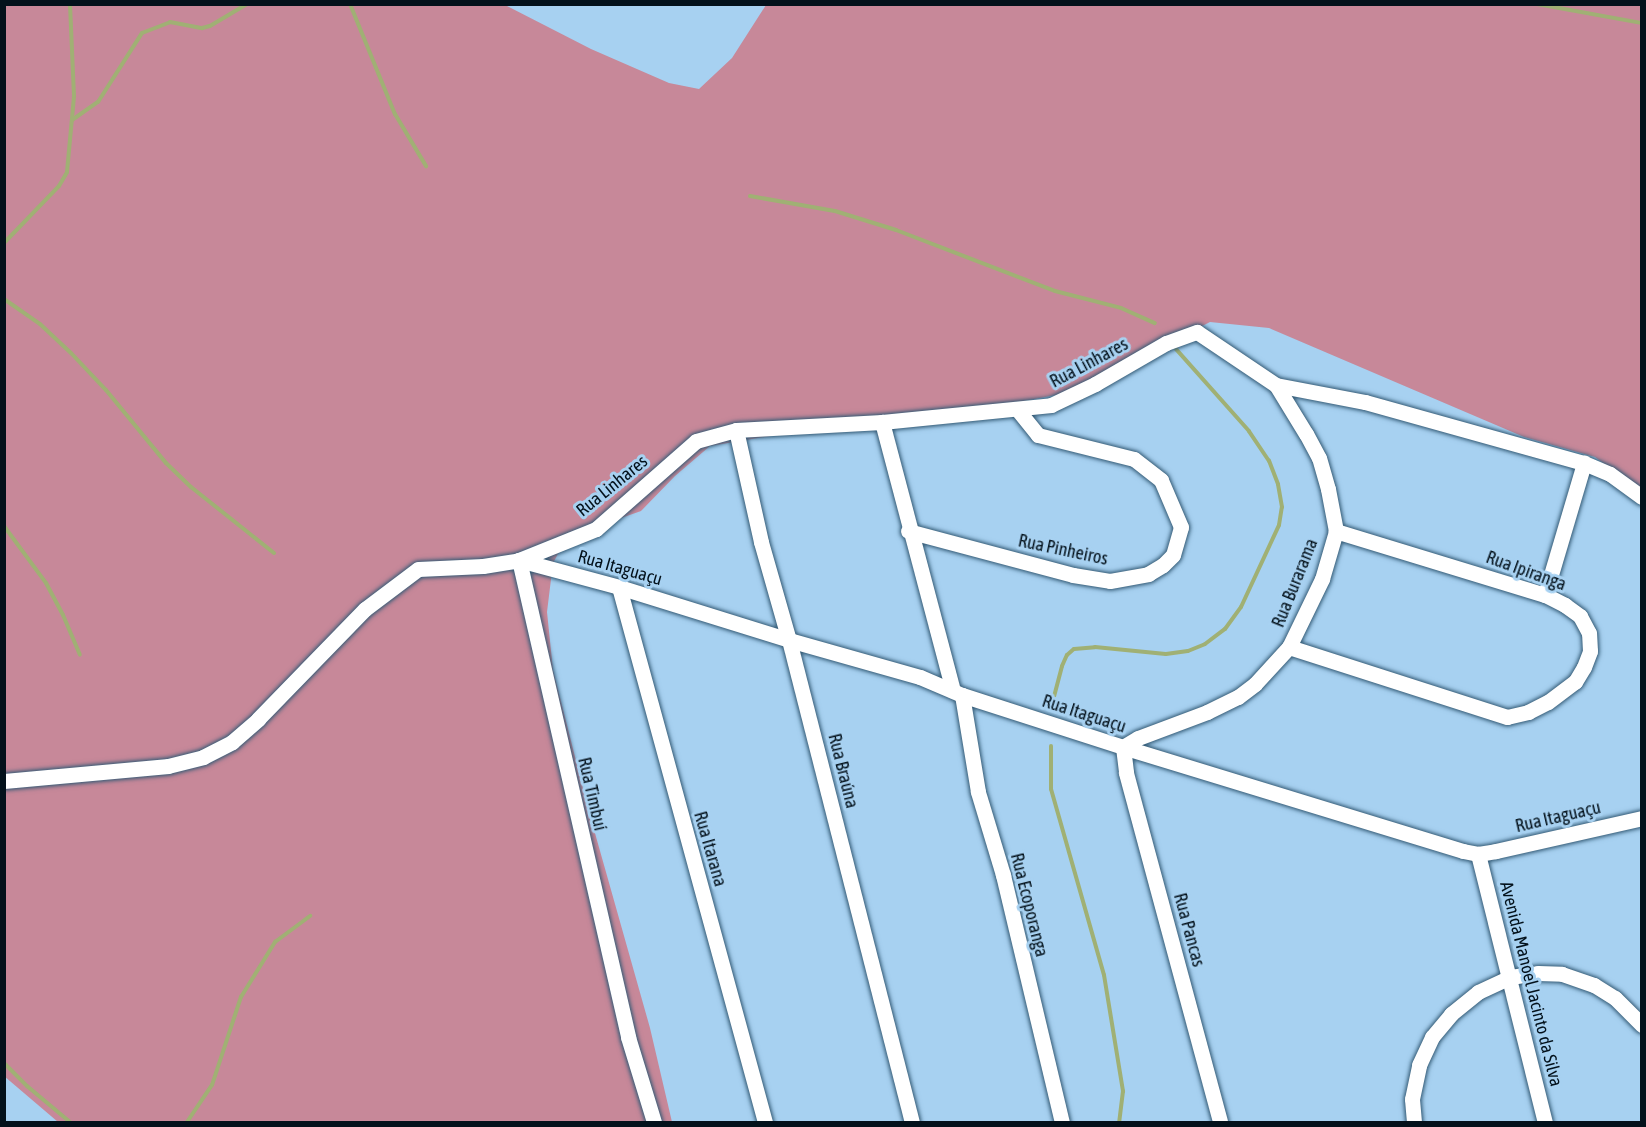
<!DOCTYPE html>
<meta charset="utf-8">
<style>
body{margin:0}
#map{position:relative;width:1646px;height:1127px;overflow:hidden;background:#a7d1f1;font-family:"Asap Condensed",sans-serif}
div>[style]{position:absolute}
.green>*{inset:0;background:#c78899}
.stream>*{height:4px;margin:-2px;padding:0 2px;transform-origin:2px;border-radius:2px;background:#a0b074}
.roads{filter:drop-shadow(0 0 2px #335a75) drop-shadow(0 0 2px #335a75)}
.minor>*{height:15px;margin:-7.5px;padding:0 7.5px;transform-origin:7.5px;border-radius:7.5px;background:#fff}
span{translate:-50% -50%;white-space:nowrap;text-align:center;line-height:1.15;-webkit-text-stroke:6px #a7d1f1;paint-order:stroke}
.street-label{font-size:18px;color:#03111b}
.frame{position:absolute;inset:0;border:6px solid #03111b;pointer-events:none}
</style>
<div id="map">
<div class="green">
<div style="clip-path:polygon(4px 5px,505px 5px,591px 49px,669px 83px,699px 89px,732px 58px,766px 5px,1641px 5px,1641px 491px,1595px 457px,1524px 437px,1269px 328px,1210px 322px,1166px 345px,1104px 386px,928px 419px,795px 432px,710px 446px,675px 476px,641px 511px,593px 528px,564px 543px,553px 563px,547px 612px,553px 670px,589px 812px,650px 1028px,672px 1122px,58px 1122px,4px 1076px)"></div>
</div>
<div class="stream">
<div style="left:350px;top:4px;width:119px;rotate:67.8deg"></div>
<div style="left:395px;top:114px;width:61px;rotate:59.2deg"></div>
<div style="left:1537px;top:4px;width:107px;rotate:10.3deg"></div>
<div style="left:72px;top:120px;width:32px;rotate:-35deg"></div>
<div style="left:98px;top:102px;width:82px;rotate:-57.5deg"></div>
<div style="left:142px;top:33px;width:30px;rotate:-21deg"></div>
<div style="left:170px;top:22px;width:33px;rotate:11deg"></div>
<div style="left:202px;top:28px;width:8px;rotate:-14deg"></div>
<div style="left:210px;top:26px;width:43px;rotate:-30.7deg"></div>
<div style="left:750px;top:196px;width:86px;rotate:10deg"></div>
<div style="left:835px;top:211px;width:64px;rotate:17.3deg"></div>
<div style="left:896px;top:230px;width:170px;rotate:21deg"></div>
<div style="left:1055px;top:291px;width:68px;rotate:14.4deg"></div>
<div style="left:1121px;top:308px;width:37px;rotate:24deg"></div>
<div style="left:4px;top:243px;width:79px;rotate:-46deg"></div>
<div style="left:59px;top:186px;width:16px;rotate:-60deg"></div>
<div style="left:67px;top:172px;width:76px;rotate:-84.7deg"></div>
<div style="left:74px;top:96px;width:92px;rotate:-92.5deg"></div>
<div style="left:4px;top:299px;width:44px;rotate:34.8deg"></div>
<div style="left:40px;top:324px;width:42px;rotate:43.1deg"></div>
<div style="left:71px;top:353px;width:51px;rotate:46.6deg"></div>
<div style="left:106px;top:390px;width:94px;rotate:50.6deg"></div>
<div style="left:166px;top:463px;width:35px;rotate:44deg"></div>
<div style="left:191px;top:487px;width:106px;rotate:38.5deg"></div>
<div style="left:4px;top:526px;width:71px;rotate:53.6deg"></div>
<div style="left:46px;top:583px;width:36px;rotate:62deg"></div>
<div style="left:63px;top:615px;width:43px;rotate:67deg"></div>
<div style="left:1051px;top:708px;width:43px;rotate:-75.3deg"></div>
<div style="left:1062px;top:666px;width:12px;rotate:-66deg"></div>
<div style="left:1067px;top:655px;width:9px;rotate:-41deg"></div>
<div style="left:1074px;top:649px;width:21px;rotate:-5deg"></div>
<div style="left:1095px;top:647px;width:71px;rotate:5.6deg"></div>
<div style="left:1166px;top:654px;width:22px;rotate:-8deg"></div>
<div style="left:1188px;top:651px;width:18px;rotate:-22deg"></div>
<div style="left:1205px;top:644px;width:25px;rotate:-37deg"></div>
<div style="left:1225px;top:629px;width:27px;rotate:-54deg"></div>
<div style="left:1241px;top:607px;width:90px;rotate:-65.1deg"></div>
<div style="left:1279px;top:525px;width:18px;rotate:-81deg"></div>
<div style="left:1282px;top:507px;width:23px;rotate:-100deg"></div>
<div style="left:1278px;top:484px;width:25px;rotate:-111deg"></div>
<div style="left:1269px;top:461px;width:36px;rotate:-124deg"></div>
<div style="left:1249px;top:431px;width:110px;rotate:-131.7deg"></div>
<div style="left:1051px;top:746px;width:43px;rotate:90deg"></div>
<div style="left:1051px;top:789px;width:193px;rotate:74.1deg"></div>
<div style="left:1104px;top:975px;width:118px;rotate:80.7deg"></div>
<div style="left:1123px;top:1091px;width:31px;rotate:97deg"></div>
<div style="left:4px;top:1063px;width:33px;rotate:45deg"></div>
<div style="left:27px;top:1086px;width:56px;rotate:39.9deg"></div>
<div style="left:187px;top:1122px;width:45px;rotate:-56deg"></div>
<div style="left:212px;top:1085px;width:93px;rotate:-71.8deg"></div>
<div style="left:241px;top:997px;width:65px;rotate:-58.3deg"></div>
<div style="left:275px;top:942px;width:44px;rotate:-36.6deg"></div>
</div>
<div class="roads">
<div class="minor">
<div style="left:882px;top:422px;width:278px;rotate:75.2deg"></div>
<div style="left:736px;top:430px;width:115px;rotate:77.4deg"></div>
<div style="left:761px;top:542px;width:102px;rotate:74.1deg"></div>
<div style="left:789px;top:640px;width:497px;rotate:75.7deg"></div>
<div style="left:908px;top:531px;width:171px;rotate:14.9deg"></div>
<div style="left:1073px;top:575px;width:37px;rotate:9deg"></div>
<div style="left:1110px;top:581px;width:39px;rotate:-10deg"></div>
<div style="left:1148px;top:574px;width:17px;rotate:-31deg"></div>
<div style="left:1163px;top:565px;width:14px;rotate:-45deg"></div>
<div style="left:1173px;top:555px;width:29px;rotate:-74deg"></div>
<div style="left:1181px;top:527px;width:51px;rotate:-113.1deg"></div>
<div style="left:1161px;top:480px;width:34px;rotate:-142deg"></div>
<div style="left:1134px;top:459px;width:99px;rotate:-166deg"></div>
<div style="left:1038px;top:435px;width:33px;rotate:-129deg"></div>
<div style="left:519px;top:560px;width:104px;rotate:15.1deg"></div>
<div style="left:619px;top:587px;width:178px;rotate:17.3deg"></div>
<div style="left:789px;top:640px;width:136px;rotate:15.8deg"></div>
<div style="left:920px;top:677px;width:46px;rotate:23.2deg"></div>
<div style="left:962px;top:695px;width:169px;rotate:17.9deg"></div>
<div style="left:1123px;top:747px;width:356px;rotate:17deg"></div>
<div style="left:1463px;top:851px;width:15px;rotate:11deg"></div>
<div style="left:1478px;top:854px;width:18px;rotate:-9deg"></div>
<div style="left:1496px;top:851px;width:150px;rotate:-12.7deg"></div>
<div style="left:519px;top:560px;width:489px;rotate:77.1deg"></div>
<div style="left:628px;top:1037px;width:89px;rotate:73deg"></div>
<div style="left:619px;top:587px;width:555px;rotate:74.74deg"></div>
<div style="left:1545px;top:595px;width:138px;rotate:-73.5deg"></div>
<div style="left:1289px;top:647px;width:229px;rotate:17.8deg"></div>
<div style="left:1507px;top:717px;width:22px;rotate:-13deg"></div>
<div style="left:1528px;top:712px;width:22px;rotate:-27deg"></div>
<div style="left:1548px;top:702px;width:34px;rotate:-37deg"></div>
<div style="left:1575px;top:682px;width:17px;rotate:-59deg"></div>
<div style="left:1584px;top:667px;width:17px;rotate:-69deg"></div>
<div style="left:1590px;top:651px;width:18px;rotate:-93deg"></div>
<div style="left:1589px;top:633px;width:19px;rotate:-118deg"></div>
<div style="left:1580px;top:616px;width:19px;rotate:-144deg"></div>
<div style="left:1565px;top:605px;width:22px;rotate:-153deg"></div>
<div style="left:1545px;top:595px;width:219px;rotate:-163deg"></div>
<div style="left:962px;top:695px;width:98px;rotate:80.6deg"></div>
<div style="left:978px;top:792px;width:87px;rotate:73.2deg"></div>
<div style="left:1003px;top:875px;width:254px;rotate:76.6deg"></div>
<div style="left:1123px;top:747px;width:17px;rotate:-31deg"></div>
<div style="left:1138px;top:738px;width:74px;rotate:-20.6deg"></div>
<div style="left:1207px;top:712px;width:34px;rotate:-26deg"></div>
<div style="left:1238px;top:697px;width:21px;rotate:-37deg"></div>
<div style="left:1255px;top:684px;width:50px;rotate:-47.4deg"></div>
<div style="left:1289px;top:647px;width:76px;rotate:-64.1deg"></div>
<div style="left:1322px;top:579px;width:50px;rotate:-73.7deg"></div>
<div style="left:1336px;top:531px;width:43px;rotate:-100.8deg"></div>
<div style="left:1328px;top:489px;width:32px;rotate:-106deg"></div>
<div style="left:1319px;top:458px;width:27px;rotate:-118deg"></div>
<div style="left:1306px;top:434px;width:57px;rotate:-121.5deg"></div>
<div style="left:1123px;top:747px;width:26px;rotate:83deg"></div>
<div style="left:1126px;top:773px;width:361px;rotate:74.9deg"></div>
<div style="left:4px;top:781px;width:165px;rotate:-5.2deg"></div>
<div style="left:168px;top:766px;width:36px;rotate:-14deg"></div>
<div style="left:203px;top:757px;width:33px;rotate:-27deg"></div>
<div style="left:232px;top:742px;width:35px;rotate:-41deg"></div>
<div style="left:258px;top:719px;width:153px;rotate:-45.8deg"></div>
<div style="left:365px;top:609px;width:66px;rotate:-37deg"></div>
<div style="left:418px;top:569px;width:65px;rotate:-2.6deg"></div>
<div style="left:483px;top:566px;width:36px;rotate:-9deg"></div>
<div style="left:519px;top:560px;width:83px;rotate:-21.9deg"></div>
<div style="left:596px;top:529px;width:133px;rotate:-41.3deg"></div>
<div style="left:696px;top:441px;width:41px;rotate:-15.4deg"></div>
<div style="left:736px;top:430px;width:146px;rotate:-3.1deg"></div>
<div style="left:882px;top:422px;width:170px;rotate:-5.7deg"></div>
<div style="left:1051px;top:405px;width:49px;rotate:-25.5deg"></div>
<div style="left:1095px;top:384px;width:82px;rotate:-30deg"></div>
<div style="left:1166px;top:343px;width:33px;rotate:-20deg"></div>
<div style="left:1197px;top:332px;width:95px;rotate:33.9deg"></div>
<div style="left:1276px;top:385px;width:91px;rotate:10.8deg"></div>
<div style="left:1365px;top:402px;width:227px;rotate:15.6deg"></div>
<div style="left:1584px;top:463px;width:28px;rotate:23deg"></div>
<div style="left:1610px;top:474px;width:39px;rotate:36deg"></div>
<div style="left:1478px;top:854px;width:276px;rotate:76deg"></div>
<div style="left:1414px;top:1122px;width:23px;rotate:-95deg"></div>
<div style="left:1412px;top:1099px;width:35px;rotate:-78deg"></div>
<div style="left:1419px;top:1065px;width:31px;rotate:-65deg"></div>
<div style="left:1432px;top:1037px;width:30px;rotate:-50deg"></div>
<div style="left:1451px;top:1014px;width:35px;rotate:-39deg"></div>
<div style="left:1478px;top:992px;width:35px;rotate:-25deg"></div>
<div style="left:1510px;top:977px;width:28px;rotate:-8deg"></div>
<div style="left:1538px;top:973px;width:24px;rotate:2deg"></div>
<div style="left:1562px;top:974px;width:34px;rotate:19deg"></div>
<div style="left:1594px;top:985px;width:25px;rotate:32deg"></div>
<div style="left:1615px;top:998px;width:38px;rotate:45deg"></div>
</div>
</div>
<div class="street-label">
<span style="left:1089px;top:363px;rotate:-28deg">Rua Linhares</span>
<span style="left:612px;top:486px;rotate:-39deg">Rua Linhares</span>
<span style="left:1063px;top:550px;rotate:12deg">Rua Pinheiros</span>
<span style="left:620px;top:568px;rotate:16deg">Rua Itaguaçu</span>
<span style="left:1526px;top:571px;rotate:20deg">Rua Ipiranga</span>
<span style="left:1295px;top:583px;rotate:-68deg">Rua Burarama</span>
<span style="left:1084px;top:714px;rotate:18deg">Rua Itaguaçu</span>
<span style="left:843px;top:771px;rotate:76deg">Rua Braúna</span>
<span style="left:592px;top:794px;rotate:77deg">Rua Timbuí</span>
<span style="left:1558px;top:817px;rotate:-13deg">Rua Itaguaçu</span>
<span style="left:710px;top:849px;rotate:74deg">Rua Itarana</span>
<span style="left:1029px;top:905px;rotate:76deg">Rua Ecoporanga</span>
<span style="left:1189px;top:930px;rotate:75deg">Rua Pancas</span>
<span style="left:1531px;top:984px;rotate:76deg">Avenida Manoel Jacinto da Silva</span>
</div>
<div class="frame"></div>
</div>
